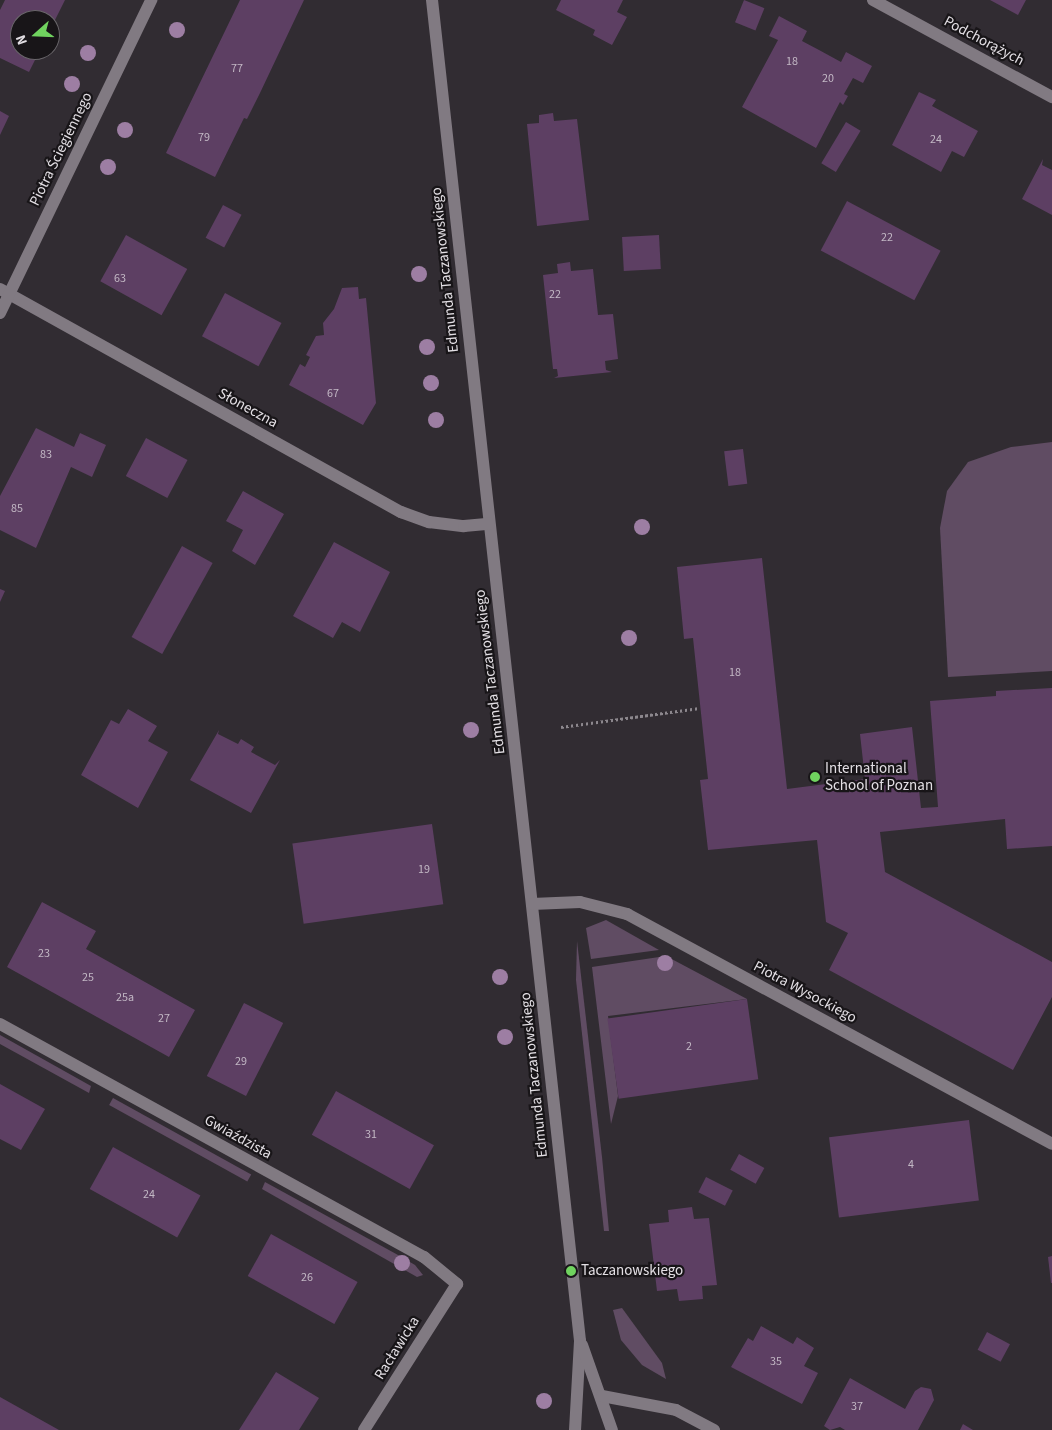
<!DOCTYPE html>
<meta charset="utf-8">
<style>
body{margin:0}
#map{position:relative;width:1052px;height:1430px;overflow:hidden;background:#312c32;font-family:"Source Sans 3",sans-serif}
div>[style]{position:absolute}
.green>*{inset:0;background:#604c63;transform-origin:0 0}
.building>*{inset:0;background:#5d3f63;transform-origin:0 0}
.path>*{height:3px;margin-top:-1.5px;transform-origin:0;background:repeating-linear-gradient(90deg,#8c878d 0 2.5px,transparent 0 5px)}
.minor>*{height:12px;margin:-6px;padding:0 6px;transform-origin:6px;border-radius:6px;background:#817a82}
.trees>*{width:16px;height:16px;margin:-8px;border-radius:50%;background:#9d7ea3}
.dots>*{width:14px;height:14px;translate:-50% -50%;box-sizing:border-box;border:2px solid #181518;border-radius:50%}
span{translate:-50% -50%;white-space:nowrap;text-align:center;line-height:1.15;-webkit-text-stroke:4.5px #181518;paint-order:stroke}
.number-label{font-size:12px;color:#c2b7c4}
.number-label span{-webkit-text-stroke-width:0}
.street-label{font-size:15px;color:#e3dfe4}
.poi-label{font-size:15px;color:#e3dfe4}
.left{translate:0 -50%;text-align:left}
.north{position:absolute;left:10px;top:10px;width:50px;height:50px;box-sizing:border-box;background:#181518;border:1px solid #69666a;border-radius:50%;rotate:250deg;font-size:14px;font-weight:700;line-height:20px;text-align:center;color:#e3dfe4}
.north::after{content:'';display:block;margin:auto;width:18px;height:22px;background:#70d35f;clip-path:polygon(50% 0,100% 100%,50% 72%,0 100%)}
</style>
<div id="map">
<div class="green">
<div style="clip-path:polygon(1052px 442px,1052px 671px,948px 677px,940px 528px,947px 491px,968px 462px,1011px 447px)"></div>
<div style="clip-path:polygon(606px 920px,659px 950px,591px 959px,586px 928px)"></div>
<div style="clip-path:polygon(577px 941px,602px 1157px,609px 1231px,604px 1231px,576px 980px)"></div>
<div style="clip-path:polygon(666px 956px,747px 999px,608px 1016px,618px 1096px,611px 1124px,592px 967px)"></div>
<div style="clip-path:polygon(0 1035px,91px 1086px,89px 1093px,0 1044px)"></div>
<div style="left:113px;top:1098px;width:158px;height:8px;rotate:29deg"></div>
<div style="clip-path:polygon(265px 1182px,398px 1255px,415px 1265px,423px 1275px,417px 1277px,262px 1189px)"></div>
<div style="clip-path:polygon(622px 1308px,662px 1363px,666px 1379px,642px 1365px,621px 1340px,613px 1310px)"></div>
</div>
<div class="building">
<div style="clip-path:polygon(5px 0,65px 0,50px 30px,50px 20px,20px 20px,20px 50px,40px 50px,29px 72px,0 58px,0 10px)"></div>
<div style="clip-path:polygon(240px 0,304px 0,260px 93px,247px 119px,244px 118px,215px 177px,166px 153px)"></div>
<div style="clip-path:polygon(561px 0,623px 0,617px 12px,627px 17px,612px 45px,593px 35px,595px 30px,556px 10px)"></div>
<div style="left:744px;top:0;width:22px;height:24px;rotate:22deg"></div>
<div style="clip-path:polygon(990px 0,1026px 0,1018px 15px)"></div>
<div style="clip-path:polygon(779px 16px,807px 31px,802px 41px,819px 50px,841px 62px,846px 52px,872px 66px,863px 83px,853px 78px,844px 94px,848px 96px,843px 105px,840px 102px,816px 148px,742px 107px,778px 40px,769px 36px)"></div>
<div style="clip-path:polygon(919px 92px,936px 100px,932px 106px,978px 131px,964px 157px,952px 151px,941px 172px,892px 145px)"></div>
<div style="clip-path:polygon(0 111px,9px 116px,0 135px)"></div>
<div style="clip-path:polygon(553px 113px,554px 121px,577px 119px,589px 220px,537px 226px,527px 124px,539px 123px,539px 115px)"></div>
<div style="left:846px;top:122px;width:17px;height:48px;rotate:31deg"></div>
<div style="clip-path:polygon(1043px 159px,1042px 165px,1052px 170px,1052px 215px,1022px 199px)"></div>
<div style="left:847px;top:201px;width:106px;height:56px;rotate:28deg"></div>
<div style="left:223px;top:205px;width:21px;height:37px;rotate:28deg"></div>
<div style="left:126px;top:235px;width:70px;height:53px;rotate:29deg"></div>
<div style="left:659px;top:235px;width:34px;height:37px;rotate:87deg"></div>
<div style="clip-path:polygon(570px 262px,571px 271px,593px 269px,598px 315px,613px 314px,618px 359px,605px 361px,606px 370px,612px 372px,554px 378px,558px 376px,557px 369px,553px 369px,543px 275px,558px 273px,557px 264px)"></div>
<div style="clip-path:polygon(358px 287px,359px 299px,366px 298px,376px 403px,363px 425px,289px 385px,300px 364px,305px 367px,310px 357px,306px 355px,316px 336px,324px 335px,323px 323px,334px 309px,342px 288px)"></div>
<div style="left:225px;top:293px;width:64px;height:49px;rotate:28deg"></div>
<div style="clip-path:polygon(36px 428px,74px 447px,80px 433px,106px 445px,92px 477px,71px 467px,36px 548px,0 530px,0 496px)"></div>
<div style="left:146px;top:438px;width:47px;height:43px;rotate:28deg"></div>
<div style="left:743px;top:449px;width:35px;height:19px;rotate:83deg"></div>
<div style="clip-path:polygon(243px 491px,284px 514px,255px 565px,232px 551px,243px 530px,226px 521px)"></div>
<div style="clip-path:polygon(334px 542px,390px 572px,360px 632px,342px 622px,333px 638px,293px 616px)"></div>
<div style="left:182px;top:546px;width:35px;height:104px;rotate:29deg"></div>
<div style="clip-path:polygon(762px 558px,787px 789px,865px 779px,860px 734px,912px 727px,921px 808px,938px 807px,930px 701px,996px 696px,996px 691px,1052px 688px,1052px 846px,1007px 849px,1005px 819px,880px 832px,885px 872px,1052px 962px,1052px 997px,1013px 1070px,829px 970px,848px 933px,826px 922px,817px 840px,708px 850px,700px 780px,708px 779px,693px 638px,684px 639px,677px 567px)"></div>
<div style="clip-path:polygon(0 589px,5px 591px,0 602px)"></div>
<div style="clip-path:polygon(128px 709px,157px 726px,148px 741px,168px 752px,138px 808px,81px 775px,111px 720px,119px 724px)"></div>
<div style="clip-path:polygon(219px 730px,218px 734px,238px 744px,241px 739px,254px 747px,251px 752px,275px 765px,280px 760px,251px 813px,190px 780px)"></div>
<div style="left:432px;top:824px;width:81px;height:141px;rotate:82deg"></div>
<div style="clip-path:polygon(42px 902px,96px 931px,86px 949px,195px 1010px,169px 1057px,7px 967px)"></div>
<div style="left:747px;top:999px;width:81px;height:141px;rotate:82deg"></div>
<div style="left:244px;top:1003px;width:44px;height:82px;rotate:27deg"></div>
<div style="clip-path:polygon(0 1084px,45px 1109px,21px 1150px,0 1139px)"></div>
<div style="left:336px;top:1091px;width:112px;height:50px;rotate:29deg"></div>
<div style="left:969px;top:1120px;width:81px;height:141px;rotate:83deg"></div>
<div style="left:113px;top:1147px;width:100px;height:48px;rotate:29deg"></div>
<div style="left:739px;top:1154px;width:29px;height:18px;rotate:29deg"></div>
<div style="left:706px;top:1177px;width:30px;height:17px;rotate:27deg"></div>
<div style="clip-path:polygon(692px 1207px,694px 1219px,709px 1218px,717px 1285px,702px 1286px,703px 1299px,679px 1301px,677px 1289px,657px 1291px,649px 1224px,669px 1222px,668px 1210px)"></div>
<div style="left:271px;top:1234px;width:99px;height:48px;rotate:29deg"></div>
<div style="clip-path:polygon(1052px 1256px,1052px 1283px,1051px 1283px,1048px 1257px)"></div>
<div style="clip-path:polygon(761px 1326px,793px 1344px,797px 1337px,814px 1348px,804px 1366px,818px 1373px,802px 1404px,731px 1367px,748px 1338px,753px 1341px)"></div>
<div style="left:987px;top:1332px;width:26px;height:20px;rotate:28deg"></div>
<div style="clip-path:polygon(276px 1372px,319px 1398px,299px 1430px,239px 1430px)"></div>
<div style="clip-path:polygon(850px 1378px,905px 1409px,915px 1391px,921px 1387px,931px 1389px,934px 1400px,918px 1430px,845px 1430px,840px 1427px,830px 1430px,824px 1426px)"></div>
<div style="clip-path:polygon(0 1397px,59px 1430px,0 1430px)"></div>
<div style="clip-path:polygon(963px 1424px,973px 1430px,960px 1430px)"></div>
</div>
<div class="path">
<div style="left:561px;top:727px;width:140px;rotate:-7.8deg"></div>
</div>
<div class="minor">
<div style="left:432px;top:0;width:1349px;rotate:83.7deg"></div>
<div style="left:580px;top:1341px;width:89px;rotate:93.2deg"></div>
<div style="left:873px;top:0;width:204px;rotate:28.5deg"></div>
<div style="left:0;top:289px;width:459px;rotate:29.1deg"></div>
<div style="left:401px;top:512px;width:30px;rotate:20deg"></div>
<div style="left:429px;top:522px;width:35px;rotate:7deg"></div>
<div style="left:464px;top:526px;width:25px;rotate:-5deg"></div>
<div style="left:0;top:313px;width:348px;rotate:-64.2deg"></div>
<div style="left:532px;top:904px;width:48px;rotate:-2.4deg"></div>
<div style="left:580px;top:902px;width:49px;rotate:14.3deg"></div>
<div style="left:627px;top:914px;width:483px;rotate:28.4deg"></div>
<div style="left:0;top:1024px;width:484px;rotate:28.8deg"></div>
<div style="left:424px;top:1257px;width:43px;rotate:39.3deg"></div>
<div style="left:457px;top:1284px;width:173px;rotate:122.5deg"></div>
<div style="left:582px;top:1345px;width:90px;rotate:70.6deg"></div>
<div style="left:602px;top:1396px;width:75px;rotate:10.7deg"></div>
<div style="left:676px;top:1410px;width:43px;rotate:27.8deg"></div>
</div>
<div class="trees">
<div style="left:177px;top:30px"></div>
<div style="left:88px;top:53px"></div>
<div style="left:72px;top:84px"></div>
<div style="left:125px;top:130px"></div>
<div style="left:108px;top:167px"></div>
<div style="left:419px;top:274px"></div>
<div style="left:427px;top:347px"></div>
<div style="left:431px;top:383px"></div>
<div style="left:436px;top:420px"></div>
<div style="left:642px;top:527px"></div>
<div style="left:629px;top:638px"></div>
<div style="left:471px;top:730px"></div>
<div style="left:665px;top:963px"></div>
<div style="left:500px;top:977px"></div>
<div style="left:505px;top:1037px"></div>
<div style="left:402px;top:1263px"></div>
<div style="left:544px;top:1401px"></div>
</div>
<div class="dots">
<div style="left:815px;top:777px;background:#70d35f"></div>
<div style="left:571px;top:1271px;background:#70d35f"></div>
</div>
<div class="number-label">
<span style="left:792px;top:62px">18</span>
<span style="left:237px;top:69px">77</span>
<span style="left:828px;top:79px">20</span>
<span style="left:204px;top:138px">79</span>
<span style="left:936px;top:140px">24</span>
<span style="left:887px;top:238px">22</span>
<span style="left:120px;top:279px">63</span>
<span style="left:555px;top:295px">22</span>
<span style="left:333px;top:394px">67</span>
<span style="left:46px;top:455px">83</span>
<span style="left:17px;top:509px">85</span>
<span style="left:735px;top:673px">18</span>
<span style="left:424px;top:870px">19</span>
<span style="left:44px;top:954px">23</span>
<span style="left:88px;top:978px">25</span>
<span style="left:125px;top:998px">25a</span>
<span style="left:164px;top:1019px">27</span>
<span style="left:689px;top:1047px">2</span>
<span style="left:241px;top:1062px">29</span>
<span style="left:371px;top:1135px">31</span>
<span style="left:911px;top:1165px">4</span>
<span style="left:149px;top:1195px">24</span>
<span style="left:307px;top:1278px">26</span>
<span style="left:776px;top:1362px">35</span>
<span style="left:857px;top:1407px">37</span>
</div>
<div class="street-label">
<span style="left:984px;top:41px;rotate:28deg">Podchorążych</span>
<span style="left:61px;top:149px;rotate:-64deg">Piotra Ściegiennego</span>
<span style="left:445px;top:270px;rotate:-96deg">Edmunda Taczanowskiego</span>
<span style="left:248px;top:408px;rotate:29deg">Słoneczna</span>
<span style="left:490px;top:672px;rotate:-97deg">Edmunda Taczanowskiego</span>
<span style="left:805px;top:992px;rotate:28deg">Piotra Wysockiego</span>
<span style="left:534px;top:1075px;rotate:-96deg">Edmunda Taczanowskiego</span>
<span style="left:238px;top:1137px;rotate:29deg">Gwiaździsta</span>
<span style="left:397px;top:1348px;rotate:-58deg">Racławicka</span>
</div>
<div class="poi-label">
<span class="left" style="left:825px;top:777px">International<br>School of Poznan</span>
<span class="left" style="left:581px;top:1271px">Taczanowskiego</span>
</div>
<div class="north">N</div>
</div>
